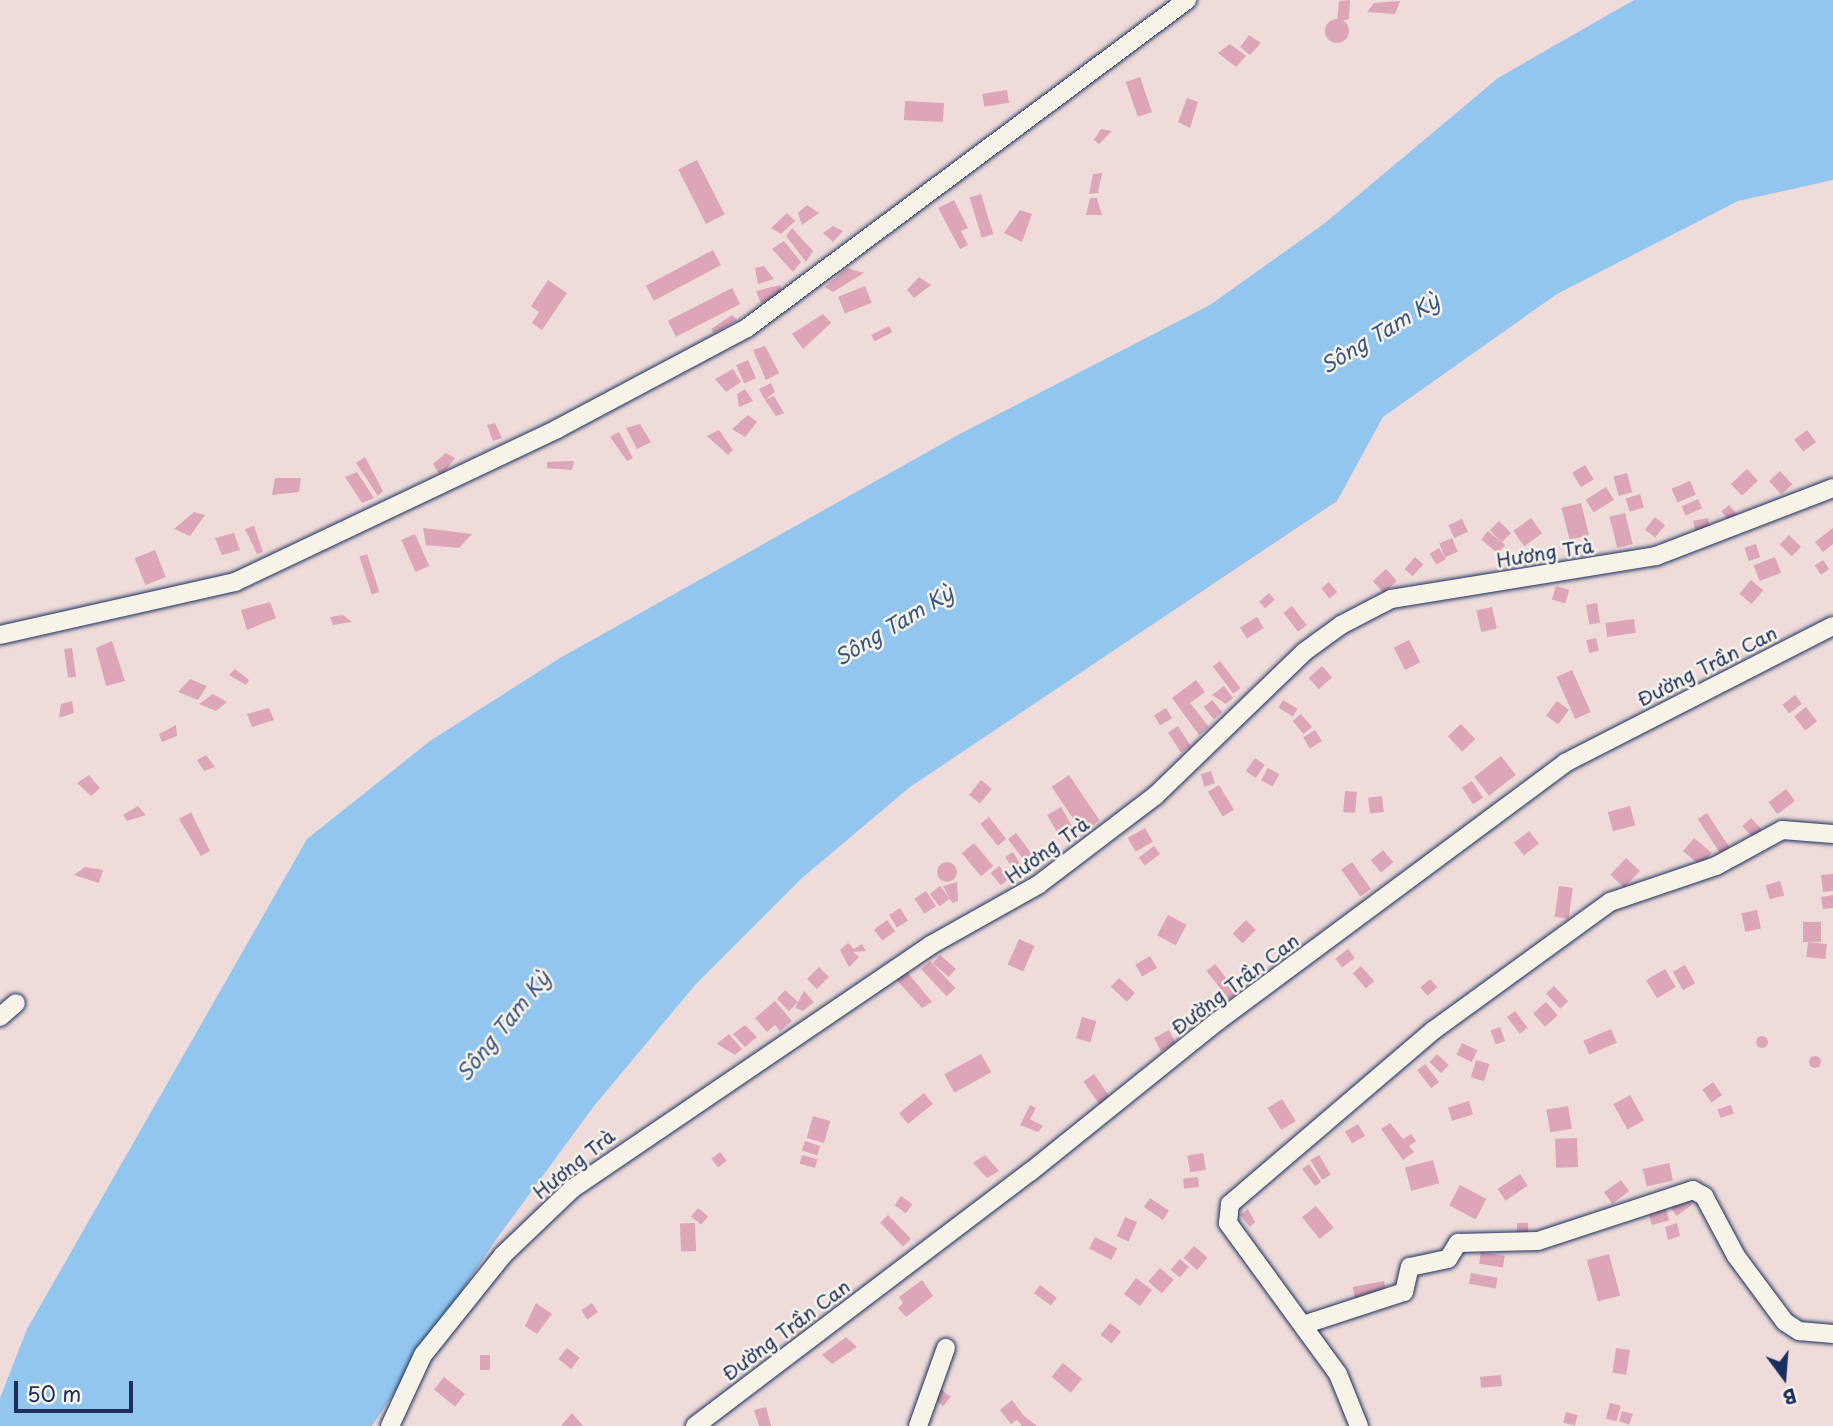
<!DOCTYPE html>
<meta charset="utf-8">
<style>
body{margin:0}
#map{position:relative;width:1833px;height:1426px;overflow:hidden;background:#efdcda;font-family:"Playpen Sans",sans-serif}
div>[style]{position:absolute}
.water>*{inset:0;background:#92c6ef}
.building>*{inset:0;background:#dda5b8;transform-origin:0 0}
.round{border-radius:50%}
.roads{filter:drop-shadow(0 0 2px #1b2f5e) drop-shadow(0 0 2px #1b2f5e)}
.minor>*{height:18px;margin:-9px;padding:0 9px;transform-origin:9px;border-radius:9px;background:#f7f3e8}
span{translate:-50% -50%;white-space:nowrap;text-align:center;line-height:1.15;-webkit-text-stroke:5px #f7f3e8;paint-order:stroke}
.street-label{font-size:19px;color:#1b2f5e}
.water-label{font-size:21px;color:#395582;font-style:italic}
.north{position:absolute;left:1749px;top:1342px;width:70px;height:70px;-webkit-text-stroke:5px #f7f3e8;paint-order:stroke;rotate:164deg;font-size:19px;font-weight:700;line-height:28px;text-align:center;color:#1b2f5e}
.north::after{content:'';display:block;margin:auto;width:24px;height:32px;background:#1b2f5e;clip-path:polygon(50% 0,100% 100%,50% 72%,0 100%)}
.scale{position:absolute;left:14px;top:1381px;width:119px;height:32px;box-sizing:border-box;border:4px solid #1b2f5e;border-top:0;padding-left:9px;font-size:21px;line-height:24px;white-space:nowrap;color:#1b2f5e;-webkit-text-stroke:5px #f7f3e8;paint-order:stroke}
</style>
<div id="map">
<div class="water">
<div style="clip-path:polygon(1634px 0,1833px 0,1833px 180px,1738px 201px,1557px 294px,1383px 417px,1337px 501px,910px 787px,802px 878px,696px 984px,594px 1106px,495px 1241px,372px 1426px,0 1426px,0 1398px,27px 1329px,307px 839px,430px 741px,560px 658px,956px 436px,1210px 305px,1325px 223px,1498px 78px)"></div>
</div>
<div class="building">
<div style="clip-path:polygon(1350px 0,1349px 19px,1337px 22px,1339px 1px)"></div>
<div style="clip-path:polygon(1400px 1px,1395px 14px,1367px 12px,1374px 3px)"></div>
<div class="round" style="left:1325px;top:19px;width:24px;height:24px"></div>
<div style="clip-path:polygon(1249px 35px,1261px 43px,1250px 55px,1240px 47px)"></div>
<div style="clip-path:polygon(1230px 44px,1246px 56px,1236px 67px,1218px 53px)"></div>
<div style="left:1140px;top:77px;width:37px;height:15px;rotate:71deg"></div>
<div style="left:1007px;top:90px;width:13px;height:25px;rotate:81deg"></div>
<div style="clip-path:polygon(1187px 98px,1198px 102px,1190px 128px,1178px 122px)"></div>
<div style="left:905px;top:101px;width:39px;height:19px;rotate:3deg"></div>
<div style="clip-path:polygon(1101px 129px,1112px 131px,1099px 144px,1094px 140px)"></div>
<div style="left:697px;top:160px;width:61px;height:21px;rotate:63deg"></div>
<div style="clip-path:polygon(1102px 173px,1098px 193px,1089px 194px,1093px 174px)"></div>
<div style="left:981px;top:194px;width:42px;height:12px;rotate:73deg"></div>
<div style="clip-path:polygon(1090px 198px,1097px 198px,1102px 215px,1086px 215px)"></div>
<div style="clip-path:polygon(954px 200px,968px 228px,961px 231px,968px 245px,960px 249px,938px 208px)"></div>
<div style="clip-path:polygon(807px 205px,819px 213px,802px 225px,798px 213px)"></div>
<div style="clip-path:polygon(1020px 210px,1032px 214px,1022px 242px,1004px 233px)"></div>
<div style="clip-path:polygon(787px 213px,795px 221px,781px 234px,771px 228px)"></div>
<div style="clip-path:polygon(833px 226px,843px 231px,833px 242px,823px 233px)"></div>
<div style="clip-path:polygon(792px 228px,813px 251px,806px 262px,786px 236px)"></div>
<div style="clip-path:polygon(784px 241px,801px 262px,793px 272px,772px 249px)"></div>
<div style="left:713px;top:250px;width:17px;height:76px;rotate:62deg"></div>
<div style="clip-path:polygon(764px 266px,774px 279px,758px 284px,755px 268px)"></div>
<div style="clip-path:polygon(847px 268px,864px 273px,833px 292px,825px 287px)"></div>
<div style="clip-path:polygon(919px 277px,931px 285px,914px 298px,907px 290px)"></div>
<div style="clip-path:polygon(548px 280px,567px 293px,542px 330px,532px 323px,539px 312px,531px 306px)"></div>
<div style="clip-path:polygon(780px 285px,783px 295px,761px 303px,756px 291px)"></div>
<div style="left:865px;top:286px;width:18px;height:29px;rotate:68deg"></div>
<div style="left:732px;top:288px;width:18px;height:72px;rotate:63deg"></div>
<div style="clip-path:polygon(823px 314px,831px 323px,803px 349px,792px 334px)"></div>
<div style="clip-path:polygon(732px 315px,737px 320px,714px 333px,711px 329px)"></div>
<div style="left:889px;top:326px;width:7px;height:20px;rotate:63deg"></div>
<div style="clip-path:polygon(765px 346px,779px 373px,766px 380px,753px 350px)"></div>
<div style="left:748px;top:360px;width:20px;height:13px;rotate:66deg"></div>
<div style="clip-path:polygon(733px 369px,741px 382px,726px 392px,715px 379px)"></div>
<div style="clip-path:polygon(771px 383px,775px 392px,765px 400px,759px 389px)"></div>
<div style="clip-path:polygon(745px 389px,753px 401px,739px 407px,737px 394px)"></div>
<div style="clip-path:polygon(774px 396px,784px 413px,776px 416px,765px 400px)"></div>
<div style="clip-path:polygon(748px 415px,757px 422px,745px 437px,732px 429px)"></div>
<div style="clip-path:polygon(495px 423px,502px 438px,493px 441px,487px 425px)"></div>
<div style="clip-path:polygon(640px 424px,651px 442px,637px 449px,626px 428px)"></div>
<div style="clip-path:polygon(719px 430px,733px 450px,728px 455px,707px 436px)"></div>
<div style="left:1807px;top:430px;width:15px;height:16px;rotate:53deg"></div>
<div style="clip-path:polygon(619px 432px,633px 458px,627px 461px,610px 437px)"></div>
<div style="clip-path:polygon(446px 453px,455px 458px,441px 477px,433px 464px)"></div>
<div style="clip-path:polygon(365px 457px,383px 491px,378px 496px,356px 463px)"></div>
<div style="clip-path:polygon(574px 461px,572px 470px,547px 468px,547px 462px)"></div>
<div style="left:1585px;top:465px;width:17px;height:15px;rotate:59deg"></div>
<div style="left:1747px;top:469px;width:16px;height:22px;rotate:47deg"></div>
<div style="left:1780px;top:471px;width:18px;height:15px;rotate:47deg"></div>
<div style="clip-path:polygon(357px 472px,374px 498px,362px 503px,345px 477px)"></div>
<div style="left:1627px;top:473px;width:20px;height:14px;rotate:75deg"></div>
<div style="clip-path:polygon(275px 478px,301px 478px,299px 492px,272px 495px)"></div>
<div style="left:1690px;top:481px;width:15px;height:20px;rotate:67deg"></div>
<div style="left:1606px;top:487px;width:15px;height:24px;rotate:58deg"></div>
<div style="left:1640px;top:494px;width:14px;height:15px;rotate:73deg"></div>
<div style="left:1698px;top:499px;width:10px;height:18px;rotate:66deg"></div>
<div style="left:1581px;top:503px;width:33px;height:20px;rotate:76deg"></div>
<div style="left:1729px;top:505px;width:13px;height:10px;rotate:51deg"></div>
<div style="clip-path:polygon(194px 512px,205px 515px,190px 536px,174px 529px)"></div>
<div style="left:1625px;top:513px;width:32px;height:16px;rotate:76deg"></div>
<div style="left:1655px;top:517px;width:13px;height:16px;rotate:39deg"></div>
<div style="left:1531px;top:518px;width:19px;height:22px;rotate:54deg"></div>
<div style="left:1708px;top:518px;width:10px;height:15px;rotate:79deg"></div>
<div style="left:1462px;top:519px;width:14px;height:15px;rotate:65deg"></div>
<div style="left:1499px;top:521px;width:17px;height:13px;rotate:45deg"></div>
<div style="clip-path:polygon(254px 526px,263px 552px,257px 554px,245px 529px)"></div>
<div style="clip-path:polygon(423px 528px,472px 534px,459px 548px,426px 545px)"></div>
<div style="clip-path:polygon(1833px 528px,1833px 544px,1823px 552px,1815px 542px)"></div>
<div style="left:1488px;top:531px;width:22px;height:11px;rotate:39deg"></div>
<div style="clip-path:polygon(234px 533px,240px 550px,222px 555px,215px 538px)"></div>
<div style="left:415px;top:534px;width:35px;height:15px;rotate:66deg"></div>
<div style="left:1789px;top:535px;width:17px;height:13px;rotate:45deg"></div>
<div style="left:1452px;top:538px;width:15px;height:14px;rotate:67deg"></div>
<div style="left:1756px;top:544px;width:14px;height:12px;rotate:73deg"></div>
<div style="left:1439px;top:548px;width:13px;height:11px;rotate:58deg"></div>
<div style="left:155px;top:550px;width:29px;height:22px;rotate:68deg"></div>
<div style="left:367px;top:554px;width:40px;height:8px;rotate:72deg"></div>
<div style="left:1415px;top:557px;width:11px;height:16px;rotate:41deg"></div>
<div style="left:1775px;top:557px;width:17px;height:23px;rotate:69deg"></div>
<div style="left:1823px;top:560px;width:11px;height:10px;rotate:56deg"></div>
<div style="left:1386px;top:569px;width:16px;height:18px;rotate:47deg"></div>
<div style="left:1751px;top:580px;width:16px;height:18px;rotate:40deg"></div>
<div style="left:1329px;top:582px;width:13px;height:10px;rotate:51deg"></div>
<div style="left:1556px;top:586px;width:14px;height:14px;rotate:17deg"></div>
<div style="left:1269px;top:593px;width:9px;height:13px;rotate:49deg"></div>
<div style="clip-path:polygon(270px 602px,276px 618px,247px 630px,241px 610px)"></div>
<div style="left:1597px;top:603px;width:20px;height:11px;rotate:81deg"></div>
<div style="left:1292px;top:606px;width:24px;height:11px;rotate:52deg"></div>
<div style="left:1492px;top:607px;width:22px;height:16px;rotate:77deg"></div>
<div style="clip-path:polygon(343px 615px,352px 622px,333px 625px,330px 617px)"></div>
<div style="left:1257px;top:617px;width:13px;height:20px;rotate:58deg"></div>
<div style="left:1634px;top:619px;width:14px;height:29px;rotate:82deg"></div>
<div style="left:1596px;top:638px;width:13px;height:10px;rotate:77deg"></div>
<div style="left:1409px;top:640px;width:25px;height:17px;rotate:63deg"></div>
<div style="clip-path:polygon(112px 641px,125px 681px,106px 686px,96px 648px)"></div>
<div style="left:72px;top:648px;width:29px;height:8px;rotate:82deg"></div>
<div style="left:1220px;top:661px;width:34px;height:9px;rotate:53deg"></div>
<div style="left:1322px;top:666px;width:15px;height:18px;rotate:48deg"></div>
<div style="clip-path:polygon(235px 669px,249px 680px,246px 685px,229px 675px)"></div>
<div style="left:1572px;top:670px;width:46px;height:17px;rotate:66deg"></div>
<div style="clip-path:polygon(190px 679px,207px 686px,198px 700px,178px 692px)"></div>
<div style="clip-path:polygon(1196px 680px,1205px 692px,1190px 703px,1209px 727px,1199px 735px,1172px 698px)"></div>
<div style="clip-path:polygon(1224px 686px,1233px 698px,1226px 704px,1212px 695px)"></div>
<div style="clip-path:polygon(213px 694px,227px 702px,216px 711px,199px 704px)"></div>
<div style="left:1795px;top:695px;width:11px;height:16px;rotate:52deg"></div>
<div style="left:1212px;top:700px;width:16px;height:11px;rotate:50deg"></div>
<div style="left:1283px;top:700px;width:17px;height:9px;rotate:31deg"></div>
<div style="clip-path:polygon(72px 701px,74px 713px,59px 718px,61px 704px)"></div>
<div style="left:1557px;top:701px;width:15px;height:18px;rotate:37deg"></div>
<div style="left:1806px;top:707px;width:18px;height:15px;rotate:52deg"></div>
<div style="clip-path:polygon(269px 708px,274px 720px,252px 727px,247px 714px)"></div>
<div style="left:1166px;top:708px;width:12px;height:14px;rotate:59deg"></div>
<div style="left:1301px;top:714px;width:17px;height:11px;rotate:50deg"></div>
<div style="left:1461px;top:724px;width:21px;height:18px;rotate:47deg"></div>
<div style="clip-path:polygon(176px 725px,177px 736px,162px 742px,159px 734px)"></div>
<div style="left:1178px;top:726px;width:24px;height:12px;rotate:57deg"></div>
<div style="left:1315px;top:730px;width:13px;height:14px;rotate:58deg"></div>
<div style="clip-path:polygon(206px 755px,215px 767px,204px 771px,197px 760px)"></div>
<div style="left:1501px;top:756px;width:24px;height:34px;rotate:52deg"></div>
<div style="left:1255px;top:758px;width:12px;height:16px;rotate:35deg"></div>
<div style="left:1268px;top:768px;width:13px;height:14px;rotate:29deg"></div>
<div style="left:1211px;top:771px;width:13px;height:11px;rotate:72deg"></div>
<div style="clip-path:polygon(89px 775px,100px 788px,91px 796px,77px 783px)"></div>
<div style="left:1069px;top:775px;width:55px;height:21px;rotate:56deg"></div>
<div style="left:981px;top:780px;width:14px;height:19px;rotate:39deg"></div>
<div style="left:1472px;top:781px;width:20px;height:12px;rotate:57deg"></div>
<div style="left:1219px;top:785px;width:29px;height:13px;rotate:59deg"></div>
<div style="left:1786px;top:789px;width:15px;height:22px;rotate:53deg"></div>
<div style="left:1345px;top:791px;width:12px;height:21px;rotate:5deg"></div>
<div style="left:1382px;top:796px;width:16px;height:14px;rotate:83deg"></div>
<div style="clip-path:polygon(138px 806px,146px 815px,127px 821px,123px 815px)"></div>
<div style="left:1630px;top:806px;width:20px;height:23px;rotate:75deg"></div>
<div style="left:1061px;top:807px;width:22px;height:16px;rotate:60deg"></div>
<div style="clip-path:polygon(191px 812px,210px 851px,201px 856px,179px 819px)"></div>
<div style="left:1707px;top:813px;width:43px;height:11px;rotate:57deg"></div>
<div style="left:989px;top:817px;width:28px;height:11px;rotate:52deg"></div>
<div style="left:1751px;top:818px;width:16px;height:12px;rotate:47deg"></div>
<div style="left:1145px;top:828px;width:16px;height:20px;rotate:60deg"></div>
<div style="left:1529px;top:831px;width:16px;height:19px;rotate:52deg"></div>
<div style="left:1016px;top:833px;width:30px;height:10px;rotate:53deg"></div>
<div style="left:1694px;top:838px;width:23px;height:17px;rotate:40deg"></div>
<div style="left:974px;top:843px;width:30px;height:16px;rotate:50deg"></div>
<div style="left:1154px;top:846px;width:10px;height:19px;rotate:53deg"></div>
<div style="left:1383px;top:850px;width:16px;height:16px;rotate:50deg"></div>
<div style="left:1013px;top:852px;width:17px;height:9px;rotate:59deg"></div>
<div style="left:1626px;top:858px;width:19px;height:23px;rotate:43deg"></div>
<div style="left:1352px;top:862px;width:33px;height:13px;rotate:55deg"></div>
<div class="round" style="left:937px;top:862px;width:20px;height:20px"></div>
<div style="left:999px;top:866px;width:16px;height:11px;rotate:50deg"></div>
<div style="clip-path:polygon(85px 867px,103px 870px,99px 883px,74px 875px)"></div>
<div style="clip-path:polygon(1833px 874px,1833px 891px,1823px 892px,1821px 875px)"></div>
<div style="left:1780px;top:881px;width:15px;height:15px;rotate:74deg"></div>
<div style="clip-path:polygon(957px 882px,958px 901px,952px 903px,943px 886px)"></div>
<div style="left:940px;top:886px;width:16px;height:13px;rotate:52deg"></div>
<div style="left:1559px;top:886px;width:14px;height:31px;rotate:8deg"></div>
<div style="left:926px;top:891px;width:18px;height:14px;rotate:56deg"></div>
<div style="clip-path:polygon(1833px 895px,1833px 908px,1823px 909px,1821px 897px)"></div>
<div style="left:900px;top:908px;width:15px;height:13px;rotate:58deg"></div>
<div style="left:1757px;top:910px;width:19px;height:16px;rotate:78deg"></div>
<div style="left:1168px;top:915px;width:21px;height:23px;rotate:28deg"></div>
<div style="left:887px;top:920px;width:14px;height:16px;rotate:54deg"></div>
<div style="left:1246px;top:920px;width:14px;height:19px;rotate:45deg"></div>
<div style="left:1803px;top:922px;width:18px;height:20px"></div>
<div style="left:1019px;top:939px;width:17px;height:28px;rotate:24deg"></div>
<div style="left:1808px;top:942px;width:19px;height:15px;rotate:6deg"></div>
<div style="clip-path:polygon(848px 943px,854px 949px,862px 944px,866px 951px,853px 952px,859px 957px,849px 967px,840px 950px)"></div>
<div style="left:1348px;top:949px;width:11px;height:16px;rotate:52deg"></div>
<div style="left:940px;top:955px;width:21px;height:11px;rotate:41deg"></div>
<div style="left:1150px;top:956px;width:14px;height:17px;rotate:60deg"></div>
<div style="left:930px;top:961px;width:37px;height:12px;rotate:47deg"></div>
<div style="left:1215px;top:964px;width:36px;height:11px;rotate:51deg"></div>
<div style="left:1685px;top:965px;width:21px;height:14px;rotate:61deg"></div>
<div style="left:1361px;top:966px;width:20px;height:11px;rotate:49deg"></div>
<div style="left:819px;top:967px;width:14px;height:17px;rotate:45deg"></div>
<div style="clip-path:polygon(903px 967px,932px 1002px,922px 1008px,893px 976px)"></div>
<div style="left:1665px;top:969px;width:21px;height:22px;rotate:59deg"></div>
<div style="left:1119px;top:978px;width:22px;height:12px;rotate:43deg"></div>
<div style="left:1430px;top:979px;width:11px;height:13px;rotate:49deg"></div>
<div style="left:1554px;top:986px;width:21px;height:11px;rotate:47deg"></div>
<div style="clip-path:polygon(785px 990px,798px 1002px,804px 991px,814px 1002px,803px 1011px,795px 1008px,798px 1002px,789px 1011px,777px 999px)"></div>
<div style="clip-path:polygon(775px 1001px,792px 1021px,780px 1031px,775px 1025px,767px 1032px,755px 1018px)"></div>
<div style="left:1546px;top:1002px;width:18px;height:17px;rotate:49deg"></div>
<div style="left:1515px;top:1011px;width:21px;height:10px;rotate:53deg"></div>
<div style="left:1082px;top:1017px;width:15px;height:22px;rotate:16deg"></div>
<div style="clip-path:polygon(745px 1025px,757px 1037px,745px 1047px,733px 1034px)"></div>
<div style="left:1500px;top:1027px;width:15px;height:10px;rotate:70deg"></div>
<div style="left:1611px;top:1029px;width:15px;height:30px;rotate:67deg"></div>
<div style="left:1169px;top:1030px;width:15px;height:17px;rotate:62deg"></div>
<div style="clip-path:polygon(729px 1034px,742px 1049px,735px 1055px,717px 1044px)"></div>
<div class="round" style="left:1756px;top:1036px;width:12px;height:12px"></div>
<div style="left:1462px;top:1043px;width:17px;height:13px;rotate:25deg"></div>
<div style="left:981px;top:1054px;width:21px;height:42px;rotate:61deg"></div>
<div style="left:1437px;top:1054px;width:16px;height:11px;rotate:43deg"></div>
<div class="round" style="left:1809px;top:1056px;width:12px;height:12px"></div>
<div style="left:1476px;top:1060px;width:14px;height:18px;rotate:17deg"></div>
<div style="left:1425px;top:1064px;width:23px;height:10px;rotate:52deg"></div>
<div style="left:1094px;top:1074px;width:28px;height:13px;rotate:55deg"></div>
<div style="left:1713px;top:1082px;width:16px;height:13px;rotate:55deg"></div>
<div style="left:924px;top:1093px;width:14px;height:32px;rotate:51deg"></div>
<div style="left:1630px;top:1095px;width:29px;height:19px;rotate:61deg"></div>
<div style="left:1282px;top:1099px;width:26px;height:17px;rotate:58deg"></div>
<div style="left:1469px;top:1101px;width:14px;height:22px;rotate:73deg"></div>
<div style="clip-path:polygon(1030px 1105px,1036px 1108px,1030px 1119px,1043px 1126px,1038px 1132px,1020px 1125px)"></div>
<div style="left:1731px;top:1105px;width:9px;height:14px;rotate:72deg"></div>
<div style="left:1568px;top:1106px;width:23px;height:22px;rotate:80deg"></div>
<div style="left:813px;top:1116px;width:18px;height:23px;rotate:16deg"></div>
<div style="clip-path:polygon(1390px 1123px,1403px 1139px,1411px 1134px,1416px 1141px,1409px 1146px,1414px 1152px,1403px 1160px,1381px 1129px)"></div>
<div style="left:1358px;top:1124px;width:14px;height:15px;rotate:60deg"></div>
<div style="left:1577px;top:1138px;width:29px;height:22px;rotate:88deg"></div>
<div style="left:805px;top:1141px;width:16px;height:10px;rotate:18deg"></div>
<div style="left:720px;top:1152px;width:11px;height:11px;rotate:52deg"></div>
<div style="left:1203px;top:1153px;width:17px;height:16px;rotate:80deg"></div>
<div style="left:802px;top:1155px;width:16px;height:9px;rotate:15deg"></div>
<div style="clip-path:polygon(985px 1155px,999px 1171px,987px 1178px,973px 1163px)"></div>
<div style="left:1319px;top:1155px;width:23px;height:10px;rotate:59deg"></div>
<div style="left:1433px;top:1160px;width:24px;height:29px;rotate:75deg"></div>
<div style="left:1669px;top:1163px;width:18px;height:27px;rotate:77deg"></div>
<div style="clip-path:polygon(1309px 1164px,1321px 1182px,1315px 1186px,1302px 1169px)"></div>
<div style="left:1520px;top:1174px;width:14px;height:27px;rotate:56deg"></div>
<div style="left:1198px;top:1177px;width:10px;height:15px;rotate:84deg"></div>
<div style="left:1621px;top:1180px;width:14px;height:21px;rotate:54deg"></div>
<div style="left:1460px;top:1185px;width:30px;height:23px;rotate:28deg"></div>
<div style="left:1682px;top:1191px;width:17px;height:19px;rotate:54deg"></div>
<div style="left:901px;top:1196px;width:14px;height:11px;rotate:36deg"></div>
<div style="left:1150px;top:1198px;width:23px;height:11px;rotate:34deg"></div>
<div style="left:1665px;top:1205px;width:16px;height:18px;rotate:75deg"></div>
<div style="left:1316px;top:1206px;width:28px;height:18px;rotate:51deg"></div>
<div style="left:698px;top:1208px;width:13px;height:11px;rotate:39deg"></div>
<div style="clip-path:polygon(1248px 1209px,1255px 1222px,1250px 1227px,1240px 1215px)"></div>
<div style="left:888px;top:1215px;width:33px;height:11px;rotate:46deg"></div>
<div style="left:1125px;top:1217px;width:13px;height:21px;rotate:23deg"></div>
<div style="left:695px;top:1223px;width:28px;height:15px;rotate:88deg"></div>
<div style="left:1517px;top:1223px;width:11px;height:10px"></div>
<div style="clip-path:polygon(1677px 1223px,1680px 1236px,1668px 1240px,1665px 1227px)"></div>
<div style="left:1095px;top:1237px;width:25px;height:13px;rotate:27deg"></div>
<div style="left:1194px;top:1246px;width:18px;height:16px;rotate:41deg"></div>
<div style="left:1481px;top:1252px;width:24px;height:12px;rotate:9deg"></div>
<div style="left:1609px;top:1254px;width:43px;height:23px;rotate:75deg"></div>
<div style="left:1180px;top:1259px;width:12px;height:14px;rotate:42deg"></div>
<div style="left:1160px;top:1268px;width:18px;height:18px;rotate:41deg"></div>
<div style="left:1471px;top:1273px;width:27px;height:11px;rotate:10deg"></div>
<div style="left:1136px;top:1278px;width:20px;height:20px;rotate:37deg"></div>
<div style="clip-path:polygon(922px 1280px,933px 1296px,906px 1317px,898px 1308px,903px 1303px,899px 1297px)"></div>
<div style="left:1384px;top:1281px;width:16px;height:32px;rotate:79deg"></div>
<div style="left:1040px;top:1285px;width:21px;height:10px;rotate:37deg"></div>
<div style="clip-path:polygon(536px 1303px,552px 1314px,537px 1334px,525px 1326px)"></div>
<div style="left:592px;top:1303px;width:11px;height:13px;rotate:56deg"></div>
<div style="left:1110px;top:1323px;width:14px;height:15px;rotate:39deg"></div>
<div style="clip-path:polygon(846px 1337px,857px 1347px,832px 1364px,822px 1355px)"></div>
<div style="left:567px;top:1348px;width:16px;height:14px;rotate:38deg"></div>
<div style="left:1616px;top:1348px;width:14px;height:25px;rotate:8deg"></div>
<div style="left:480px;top:1355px;width:10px;height:15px"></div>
<div style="left:1063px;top:1363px;width:25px;height:18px;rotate:40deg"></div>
<div style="left:1501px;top:1375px;width:11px;height:21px;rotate:85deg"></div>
<div style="left:444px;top:1377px;width:27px;height:16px;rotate:39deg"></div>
<div style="left:938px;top:1387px;width:16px;height:12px;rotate:38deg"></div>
<div style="clip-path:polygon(1012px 1400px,1023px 1415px,1037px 1426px,1022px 1426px,1017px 1420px,1011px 1424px,1000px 1410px)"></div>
<div style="left:1610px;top:1403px;width:11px;height:16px;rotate:15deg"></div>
<div style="clip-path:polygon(766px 1407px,771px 1426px,759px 1426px,754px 1410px)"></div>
<div style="clip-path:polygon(1622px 1411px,1633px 1414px,1629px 1425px,1619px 1421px)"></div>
<div style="left:1566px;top:1412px;width:12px;height:11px;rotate:14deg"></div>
<div style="clip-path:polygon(572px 1413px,583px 1426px,561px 1426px)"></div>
</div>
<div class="roads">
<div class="minor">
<div style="left:0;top:635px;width:241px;rotate:-12.7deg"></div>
<div style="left:235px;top:582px;width:357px;rotate:-25.4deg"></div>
<div style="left:557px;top:429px;width:215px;rotate:-28deg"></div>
<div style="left:747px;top:328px;width:549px;rotate:-36.7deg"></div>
<div style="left:0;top:1017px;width:21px;rotate:-41deg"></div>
<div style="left:1306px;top:1324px;width:103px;rotate:-18.1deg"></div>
<div style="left:1404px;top:1292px;width:26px;rotate:-77deg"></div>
<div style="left:1410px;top:1267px;width:39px;rotate:-12deg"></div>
<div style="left:1448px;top:1259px;width:19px;rotate:-58deg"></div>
<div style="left:1458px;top:1243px;width:80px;rotate:-1.4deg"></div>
<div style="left:1538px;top:1241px;width:163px;rotate:-18.2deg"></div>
<div style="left:1693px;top:1190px;width:13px;rotate:29deg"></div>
<div style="left:1704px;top:1196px;width:68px;rotate:61.9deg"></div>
<div style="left:1736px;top:1256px;width:82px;rotate:53.4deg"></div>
<div style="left:1785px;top:1322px;width:17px;rotate:33deg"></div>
<div style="left:1799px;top:1331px;width:34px;rotate:5deg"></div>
<div style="left:390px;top:1426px;width:78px;rotate:-65.1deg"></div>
<div style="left:423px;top:1355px;width:128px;rotate:-51.3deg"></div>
<div style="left:503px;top:1255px;width:95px;rotate:-43.7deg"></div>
<div style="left:572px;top:1189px;width:434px;rotate:-34.2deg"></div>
<div style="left:931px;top:945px;width:123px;rotate:-29.3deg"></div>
<div style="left:1038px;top:885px;width:147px;rotate:-37.3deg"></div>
<div style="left:1155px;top:796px;width:207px;rotate:-44deg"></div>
<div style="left:1304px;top:652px;width:46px;rotate:-36.1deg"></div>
<div style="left:1341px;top:625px;width:56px;rotate:-27.5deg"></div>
<div style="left:1391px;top:599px;width:268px;rotate:-9.2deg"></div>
<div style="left:1656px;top:556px;width:190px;rotate:-21deg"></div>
<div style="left:695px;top:1426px;width:420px;rotate:-37.2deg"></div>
<div style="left:1030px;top:1172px;width:241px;rotate:-38.8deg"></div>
<div style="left:1218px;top:1021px;width:432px;rotate:-36.6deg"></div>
<div style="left:1565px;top:763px;width:301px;rotate:-27.1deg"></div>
<div style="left:918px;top:1426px;width:83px;rotate:-70.3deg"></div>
<div style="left:1359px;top:1426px;width:56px;rotate:-112deg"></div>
<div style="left:1338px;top:1374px;width:187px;rotate:-126.1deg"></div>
<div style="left:1228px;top:1223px;width:19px;rotate:-84deg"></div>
<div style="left:1230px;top:1204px;width:268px;rotate:-40.5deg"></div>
<div style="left:1434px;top:1030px;width:218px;rotate:-36deg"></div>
<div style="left:1610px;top:902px;width:112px;rotate:-18.8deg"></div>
<div style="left:1716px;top:866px;width:75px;rotate:-28.6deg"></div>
<div style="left:1782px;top:830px;width:51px;rotate:4.5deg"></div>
</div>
</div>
<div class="street-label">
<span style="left:1545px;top:553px;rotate:-9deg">Hương Trà</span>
<span style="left:1707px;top:666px;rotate:-27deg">Đường Trần Can</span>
<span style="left:1047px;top:850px;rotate:-36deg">Hương Trà</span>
<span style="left:1235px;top:984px;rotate:-37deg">Đường Trần Can</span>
<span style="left:574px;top:1164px;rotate:-39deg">Hương Trà</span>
<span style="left:786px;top:1330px;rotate:-37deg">Đường Trần Can</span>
</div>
<div class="water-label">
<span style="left:1379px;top:332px;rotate:-31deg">Sông Tam Kỳ</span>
<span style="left:893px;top:624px;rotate:-31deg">Sông Tam Kỳ</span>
<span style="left:502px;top:1025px;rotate:-51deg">Sông Tam Kỳ</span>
</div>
<div class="north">B</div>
<div class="scale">50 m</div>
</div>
